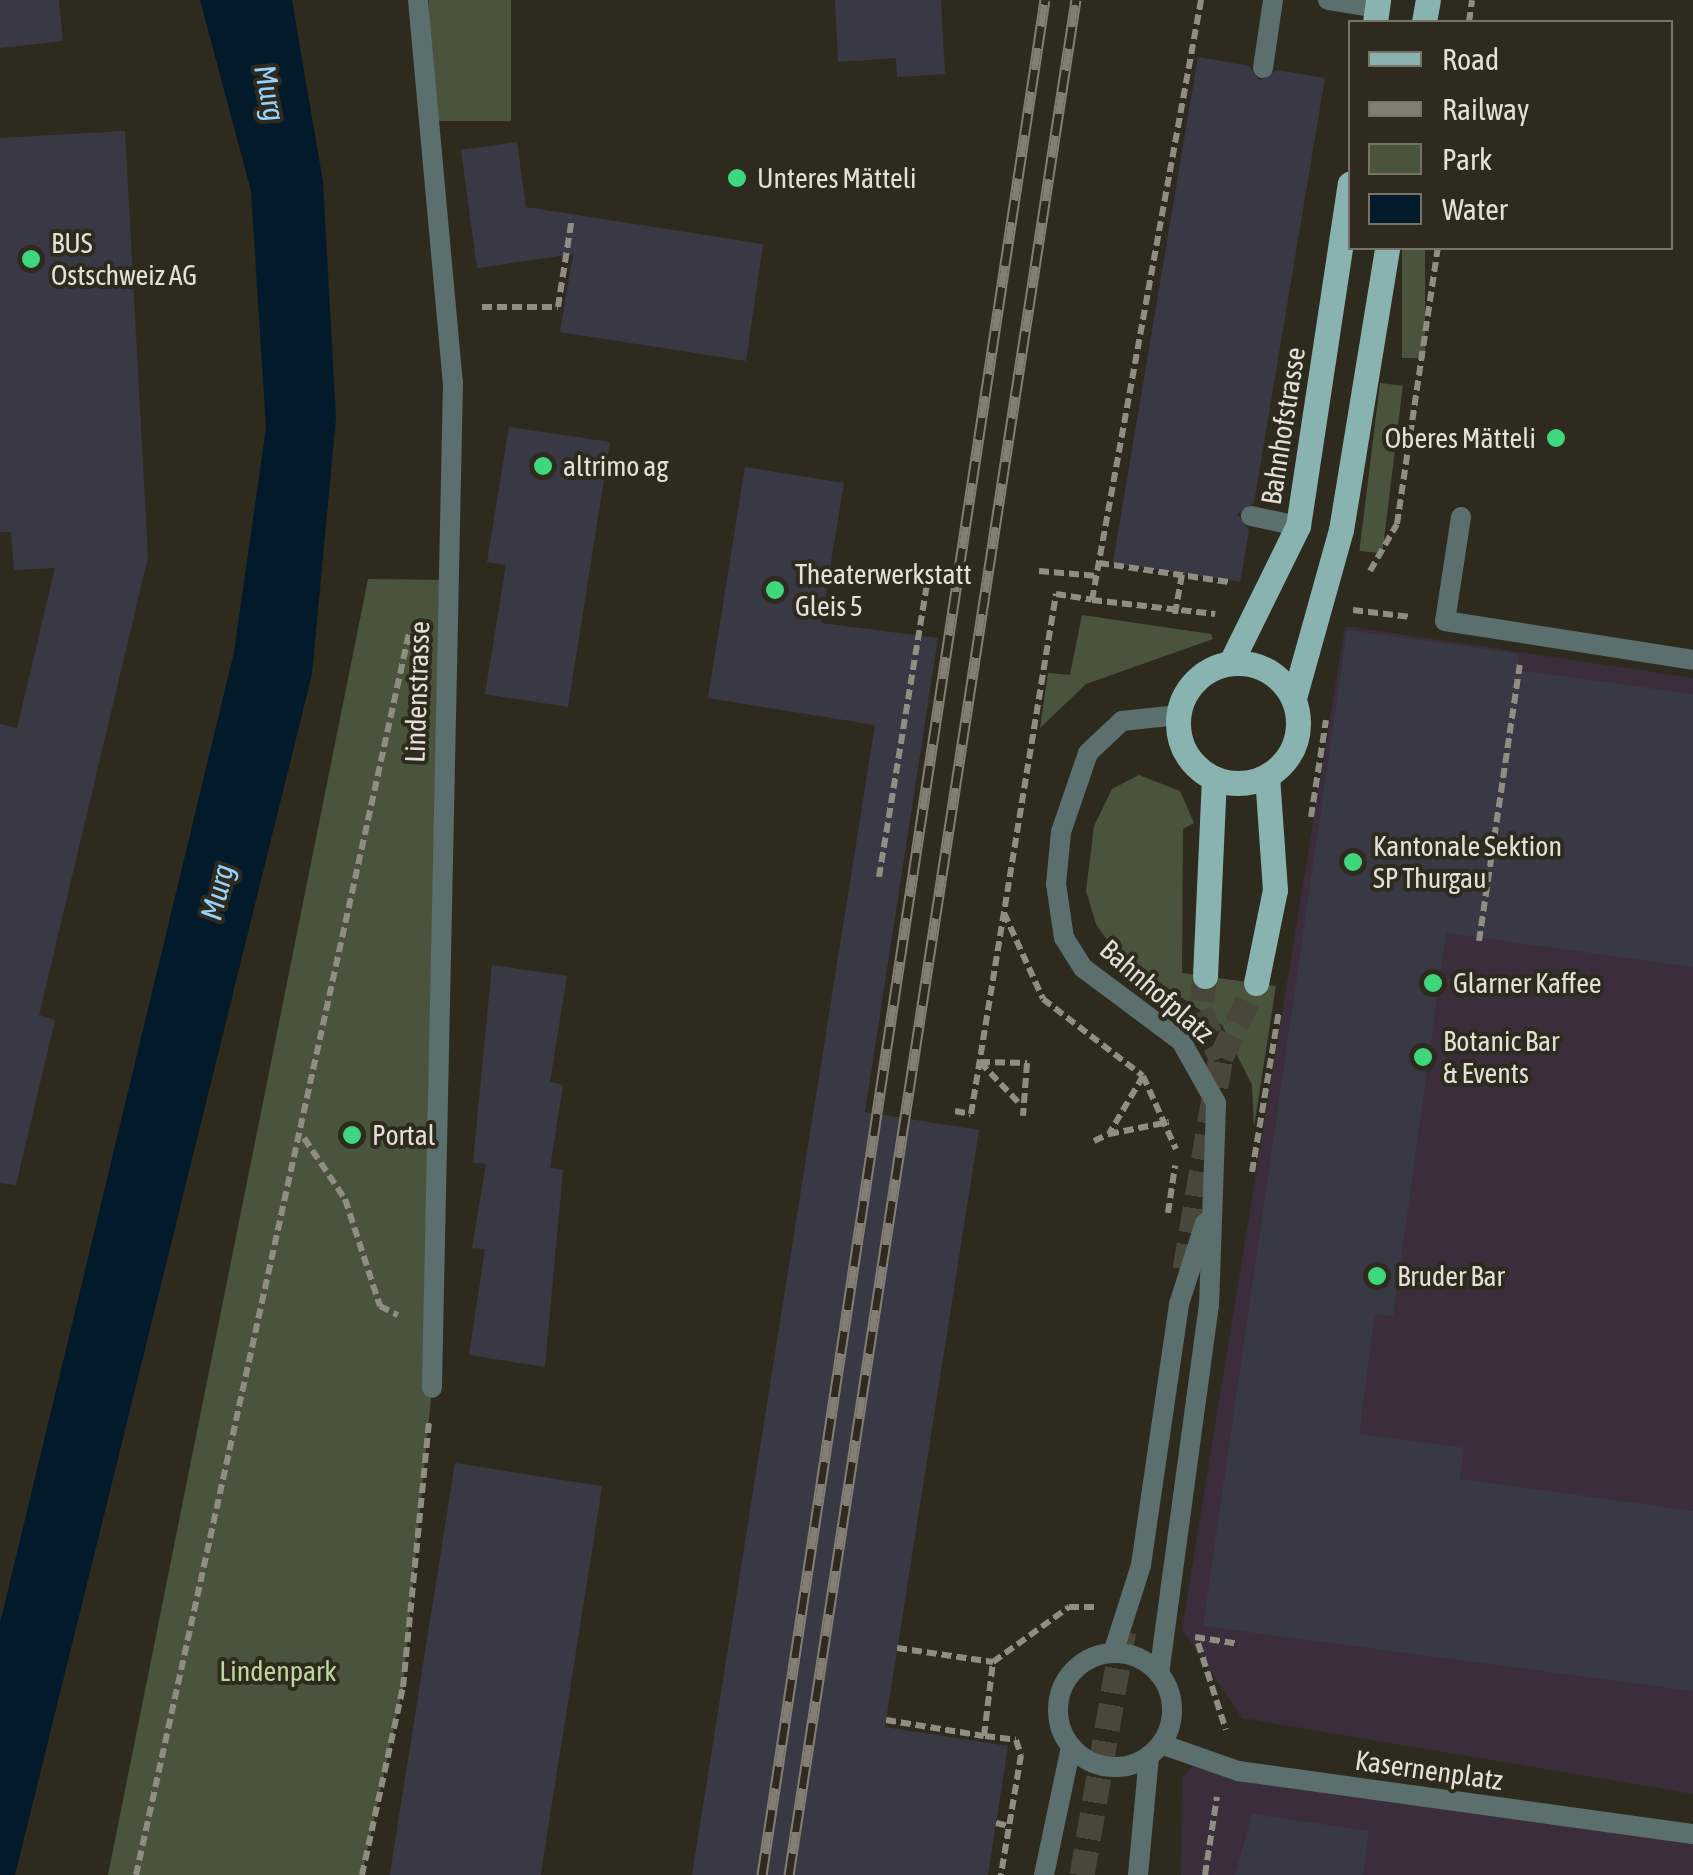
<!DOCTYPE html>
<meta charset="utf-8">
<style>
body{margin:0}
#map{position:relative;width:1693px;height:1875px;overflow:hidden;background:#2e2b1e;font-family:"Asap Condensed",sans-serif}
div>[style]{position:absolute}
.commercial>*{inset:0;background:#3b2d3b}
.green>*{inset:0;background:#4a543c;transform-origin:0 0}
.water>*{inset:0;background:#021a29}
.building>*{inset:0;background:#393946;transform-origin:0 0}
.primary-tunnel>*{height:25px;margin-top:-12.5px;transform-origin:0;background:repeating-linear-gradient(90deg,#49463a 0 25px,transparent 0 37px)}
.path>*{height:6px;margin-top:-3px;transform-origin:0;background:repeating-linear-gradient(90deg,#908d83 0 10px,transparent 0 15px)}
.lane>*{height:20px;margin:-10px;padding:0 10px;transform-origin:10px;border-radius:10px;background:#5a6f6e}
.street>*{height:20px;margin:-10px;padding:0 10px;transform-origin:10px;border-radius:10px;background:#5a6f6e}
.street>.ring{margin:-10px;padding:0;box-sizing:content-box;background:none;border:20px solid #5a6f6e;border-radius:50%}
.primary>*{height:25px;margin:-12.5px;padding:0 12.5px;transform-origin:12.5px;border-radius:12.5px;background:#88b3b1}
.primary>.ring{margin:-12.5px;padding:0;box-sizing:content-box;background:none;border:25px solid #88b3b1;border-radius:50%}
.rail>*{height:11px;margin-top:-5.5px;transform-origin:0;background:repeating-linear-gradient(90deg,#2e2b1e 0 22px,#817e74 0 44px);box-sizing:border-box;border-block:2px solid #817e74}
.dots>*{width:28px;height:28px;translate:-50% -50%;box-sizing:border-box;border:5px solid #2e2b1e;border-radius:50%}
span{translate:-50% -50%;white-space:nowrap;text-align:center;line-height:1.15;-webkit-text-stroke:8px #2e2b1e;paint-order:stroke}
.poi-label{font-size:28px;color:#e2e0d8}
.left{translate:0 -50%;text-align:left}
.right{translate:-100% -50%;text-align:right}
.street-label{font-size:28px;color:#e2e0d8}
.park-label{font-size:28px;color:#bed79c}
.water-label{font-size:30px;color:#96d2fb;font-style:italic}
.legend{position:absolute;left:1348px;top:20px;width:325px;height:230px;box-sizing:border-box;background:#2e2b1e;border:2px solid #767368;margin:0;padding:12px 18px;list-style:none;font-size:30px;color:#e2e0d8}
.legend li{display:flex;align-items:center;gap:20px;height:50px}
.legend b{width:50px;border:2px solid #767368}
</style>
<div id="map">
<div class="commercial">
<div style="clip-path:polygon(1345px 626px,1693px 678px,1693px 1794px,1242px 1718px,1182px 1629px)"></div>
<div style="clip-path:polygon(1199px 1760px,1693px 1834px,1693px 1875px,1181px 1875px,1182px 1778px)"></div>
</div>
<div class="green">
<div style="left:429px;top:0;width:82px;height:121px"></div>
<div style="left:1402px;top:248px;width:23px;height:110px"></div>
<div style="left:1380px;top:383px;width:23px;height:169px;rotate:7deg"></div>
<div style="clip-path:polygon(368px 579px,449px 580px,432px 1388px,403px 1687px,362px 1875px,108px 1875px)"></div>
<div style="clip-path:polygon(1082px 615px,1211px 634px,1213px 639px,1086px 684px,1040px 728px,1048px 673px,1070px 675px)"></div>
<div style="clip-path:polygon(1139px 775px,1180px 791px,1194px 823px,1183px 829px,1182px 973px,1276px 986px,1254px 1127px,1252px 1085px,1222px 1025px,1116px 953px,1096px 924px,1086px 891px,1094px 826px,1112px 789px)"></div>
</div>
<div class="water">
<div style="clip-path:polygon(200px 0,292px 0,323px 182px,336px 418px,312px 674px,15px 1875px,0 1875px,0 1623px,234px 652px,266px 428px,251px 191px)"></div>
</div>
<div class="building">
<div style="clip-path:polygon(0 0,59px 0,63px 41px,0 48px)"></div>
<div style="clip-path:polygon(835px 0,941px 0,945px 74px,897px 77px,896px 58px,838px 62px)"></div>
<div style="clip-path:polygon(1198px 57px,1249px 66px,1260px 81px,1277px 70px,1325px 78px,1254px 503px,1237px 514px,1249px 530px,1240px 582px,1113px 563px)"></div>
<div style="clip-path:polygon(125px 131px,148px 557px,39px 1015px,55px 1020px,16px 1185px,0 1183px,0 724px,17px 728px,55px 568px,14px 570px,11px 532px,0 532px,0 138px)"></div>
<div style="clip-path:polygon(517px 142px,526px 207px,763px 244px,746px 361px,560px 332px,573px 254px,477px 268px,461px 150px)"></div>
<div style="clip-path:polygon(509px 427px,610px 442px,568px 707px,485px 694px,506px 565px,487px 562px)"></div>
<div style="clip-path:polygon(745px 467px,844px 483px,821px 623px,938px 638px,865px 1112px,979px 1130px,885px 1727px,1008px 1746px,988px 1875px,692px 1875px,875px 725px,708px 698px)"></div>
<div style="clip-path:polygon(1347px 630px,1519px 654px,1517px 670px,1693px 694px,1693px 967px,1446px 933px,1393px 1316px,1375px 1314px,1359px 1434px,1464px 1448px,1460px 1479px,1693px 1511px,1693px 1691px,1203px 1626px)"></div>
<div style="clip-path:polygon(492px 965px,567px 976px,550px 1082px,563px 1085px,550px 1168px,563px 1170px,545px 1367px,469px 1355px,485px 1249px,472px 1248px,486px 1164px,473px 1162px)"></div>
<div style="left:455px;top:1463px;width:149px;height:417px;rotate:9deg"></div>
<div style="clip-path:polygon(1252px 1814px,1369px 1831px,1363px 1875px,1235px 1875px)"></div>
</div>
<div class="primary-tunnel">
<div style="left:1205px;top:976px;width:35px;rotate:98deg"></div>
<div style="left:1200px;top:1011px;width:51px;rotate:65.5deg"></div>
<div style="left:1185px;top:1269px;width:215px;rotate:-80.4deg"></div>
<div style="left:1221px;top:1057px;width:82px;rotate:-64.7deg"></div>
<div style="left:1082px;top:1875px;width:250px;rotate:-80.3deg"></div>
</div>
<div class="path">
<div style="left:1469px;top:22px;width:22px;rotate:-82deg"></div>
<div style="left:482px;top:307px;width:76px"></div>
<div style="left:558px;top:307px;width:90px;rotate:-81.1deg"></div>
<div style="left:1099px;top:563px;width:131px;rotate:8.3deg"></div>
<div style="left:1039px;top:571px;width:58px;rotate:4.9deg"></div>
<div style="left:1370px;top:571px;width:54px;rotate:-60.1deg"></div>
<div style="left:1397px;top:524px;width:279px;rotate:-81.6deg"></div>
<div style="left:1092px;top:600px;width:124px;rotate:6.5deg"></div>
<div style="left:1353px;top:610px;width:58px;rotate:6.9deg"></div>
<div style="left:1175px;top:614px;width:41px;rotate:-80.1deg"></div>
<div style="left:1311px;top:817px;width:98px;rotate:-81.2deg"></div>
<div style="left:879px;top:877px;width:309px;rotate:-80.7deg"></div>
<div style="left:1004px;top:913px;width:94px;rotate:65.6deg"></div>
<div style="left:1043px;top:999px;width:126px;rotate:37.6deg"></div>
<div style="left:1143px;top:1076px;width:80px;rotate:65.7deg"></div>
<div style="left:1479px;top:941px;width:279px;rotate:-81.6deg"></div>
<div style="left:1143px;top:1076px;width:67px;rotate:120.4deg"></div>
<div style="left:1109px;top:1134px;width:61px;rotate:-11.3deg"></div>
<div style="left:1018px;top:1102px;width:55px;rotate:-133.5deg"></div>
<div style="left:980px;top:1062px;width:47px;rotate:1.2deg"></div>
<div style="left:1027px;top:1063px;width:53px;rotate:94.3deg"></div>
<div style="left:955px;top:1111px;width:16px;rotate:11deg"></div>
<div style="left:971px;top:1114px;width:527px;rotate:-80.72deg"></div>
<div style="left:1056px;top:594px;width:36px;rotate:9deg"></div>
<div style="left:1092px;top:600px;width:610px;rotate:-79.7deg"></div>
<div style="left:304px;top:1138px;width:73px;rotate:56.1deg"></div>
<div style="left:345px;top:1199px;width:113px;rotate:71.9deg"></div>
<div style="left:380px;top:1306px;width:20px;rotate:27deg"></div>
<div style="left:1094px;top:1141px;width:17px;rotate:-25deg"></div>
<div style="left:1252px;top:1172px;width:163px;rotate:-80.5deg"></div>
<div style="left:1168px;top:1213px;width:48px;rotate:-81.5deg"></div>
<div style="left:1195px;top:1637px;width:45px;rotate:9deg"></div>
<div style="left:1198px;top:1643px;width:91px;rotate:72.2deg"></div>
<div style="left:897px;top:1648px;width:97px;rotate:8.3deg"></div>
<div style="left:886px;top:1720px;width:99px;rotate:9.3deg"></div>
<div style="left:984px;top:1736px;width:75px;rotate:-83.1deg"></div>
<div style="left:993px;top:1662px;width:94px;rotate:-35.9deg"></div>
<div style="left:1069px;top:1607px;width:25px"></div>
<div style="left:985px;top:1736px;width:31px;rotate:7deg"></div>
<div style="left:1016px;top:1740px;width:16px;rotate:72deg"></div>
<div style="left:1021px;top:1755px;width:122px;rotate:99.5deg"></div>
<div style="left:996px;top:1823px;width:13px;rotate:13deg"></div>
<div style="left:136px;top:1875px;width:1272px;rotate:-77.6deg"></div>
<div style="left:362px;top:1875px;width:192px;rotate:-77.7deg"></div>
<div style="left:403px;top:1687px;width:266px;rotate:-84.4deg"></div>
<div style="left:1205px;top:1875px;width:79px;rotate:-81.3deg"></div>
</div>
<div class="lane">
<div style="left:1328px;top:0;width:51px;rotate:9.1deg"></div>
<div style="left:1263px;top:68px;width:69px;rotate:-81.6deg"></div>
<div style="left:1251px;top:516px;width:48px;rotate:12deg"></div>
<div style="left:1461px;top:517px;width:105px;rotate:98.7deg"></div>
<div style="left:1445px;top:621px;width:251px;rotate:8.9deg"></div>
<div style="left:1044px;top:1875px;width:131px;rotate:-78.1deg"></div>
<div style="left:1138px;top:1875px;width:120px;rotate:-84.7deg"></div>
</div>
<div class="street">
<div style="left:418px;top:0;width:384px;rotate:84.8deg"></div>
<div style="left:453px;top:382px;width:1006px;rotate:91.2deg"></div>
<div style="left:1113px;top:1653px;width:92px;rotate:-72.3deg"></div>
<div style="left:1141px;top:1565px;width:264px;rotate:-81.7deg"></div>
<div style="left:1179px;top:1304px;width:85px;rotate:-72.2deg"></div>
<div class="ring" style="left:1058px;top:1653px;width:94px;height:94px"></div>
<div style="left:1159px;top:1674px;width:371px;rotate:-82.3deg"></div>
<div style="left:1209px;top:1306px;width:203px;rotate:-88deg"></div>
<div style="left:1216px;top:1103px;width:71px;rotate:-119.4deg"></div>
<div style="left:1181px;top:1041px;width:122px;rotate:-143.3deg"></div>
<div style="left:1083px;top:968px;width:36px;rotate:-122deg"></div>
<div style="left:1064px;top:938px;width:55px;rotate:-98.4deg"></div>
<div style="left:1056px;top:884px;width:52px;rotate:-84.5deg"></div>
<div style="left:1061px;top:832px;width:83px;rotate:-71.1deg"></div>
<div style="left:1088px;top:753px;width:47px;rotate:-43.3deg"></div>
<div style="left:1122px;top:721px;width:56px;rotate:-6.1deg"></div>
<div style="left:1161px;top:1744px;width:82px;rotate:19.3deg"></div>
<div style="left:1238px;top:1771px;width:459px;rotate:7.9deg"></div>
</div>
<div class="primary">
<div style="left:1375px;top:22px;width:22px;rotate:-82deg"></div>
<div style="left:1424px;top:22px;width:22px;rotate:-80deg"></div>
<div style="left:1231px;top:662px;width:152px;rotate:-63.8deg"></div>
<div style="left:1298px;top:526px;width:346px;rotate:-81.4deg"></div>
<div class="ring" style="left:1178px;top:663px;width:95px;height:95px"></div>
<div style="left:1294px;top:698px;width:174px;rotate:-74.4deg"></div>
<div style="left:1341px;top:530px;width:286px;rotate:-80.7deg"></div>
<div style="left:1205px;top:976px;width:197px;rotate:-87.4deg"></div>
<div style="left:1256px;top:983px;width:95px;rotate:-78.5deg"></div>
<div style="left:1275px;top:890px;width:114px;rotate:-94deg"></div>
</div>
<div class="rail">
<div style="left:762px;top:1875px;width:1896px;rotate:-81.42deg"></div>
<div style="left:789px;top:1875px;width:1897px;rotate:-81.3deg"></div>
</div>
<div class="dots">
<div style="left:737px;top:178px;background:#3fd77d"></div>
<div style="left:31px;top:259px;background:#3fd77d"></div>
<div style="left:1556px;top:438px;background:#3fd77d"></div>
<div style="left:543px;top:466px;background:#3fd77d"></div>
<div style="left:775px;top:590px;background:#3fd77d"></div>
<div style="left:1353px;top:862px;background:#3fd77d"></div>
<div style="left:1433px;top:983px;background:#3fd77d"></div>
<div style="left:1423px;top:1057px;background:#3fd77d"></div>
<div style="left:352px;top:1135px;background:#3fd77d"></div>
<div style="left:1377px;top:1276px;background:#3fd77d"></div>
</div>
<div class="poi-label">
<span class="left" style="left:757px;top:178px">Unteres Mätteli</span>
<span class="left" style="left:51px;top:259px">BUS<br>Ostschweiz AG</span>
<span class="right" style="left:1536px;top:438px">Oberes Mätteli</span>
<span class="left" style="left:563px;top:466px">altrimo ag</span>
<span class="left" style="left:795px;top:590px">Theaterwerkstatt<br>Gleis 5</span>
<span class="left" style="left:1373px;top:862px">Kantonale Sektion<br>SP Thurgau</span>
<span class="left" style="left:1453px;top:983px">Glarner Kaffee</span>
<span class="left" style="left:1443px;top:1057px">Botanic Bar<br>&amp; Events</span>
<span class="left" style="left:372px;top:1135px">Portal</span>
<span class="left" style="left:1397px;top:1276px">Bruder Bar</span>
</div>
<div class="street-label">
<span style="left:1283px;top:426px;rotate:-81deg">Bahnhofstrasse</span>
<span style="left:417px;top:692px;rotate:-88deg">Lindenstrasse</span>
<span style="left:1157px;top:991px;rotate:41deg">Bahnhofplatz</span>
<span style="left:1429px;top:1770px;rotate:8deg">Kasernenplatz</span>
</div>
<div class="park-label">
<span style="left:278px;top:1671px">Lindenpark</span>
</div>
<div class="water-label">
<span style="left:270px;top:93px;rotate:79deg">Murg</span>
<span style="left:217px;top:892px;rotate:-76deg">Murg</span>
</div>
<ul class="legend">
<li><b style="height:12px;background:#88b3b1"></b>Road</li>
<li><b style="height:12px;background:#817e74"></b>Railway</li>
<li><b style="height:28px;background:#4a543c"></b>Park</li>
<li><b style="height:28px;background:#021a29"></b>Water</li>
</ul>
</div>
